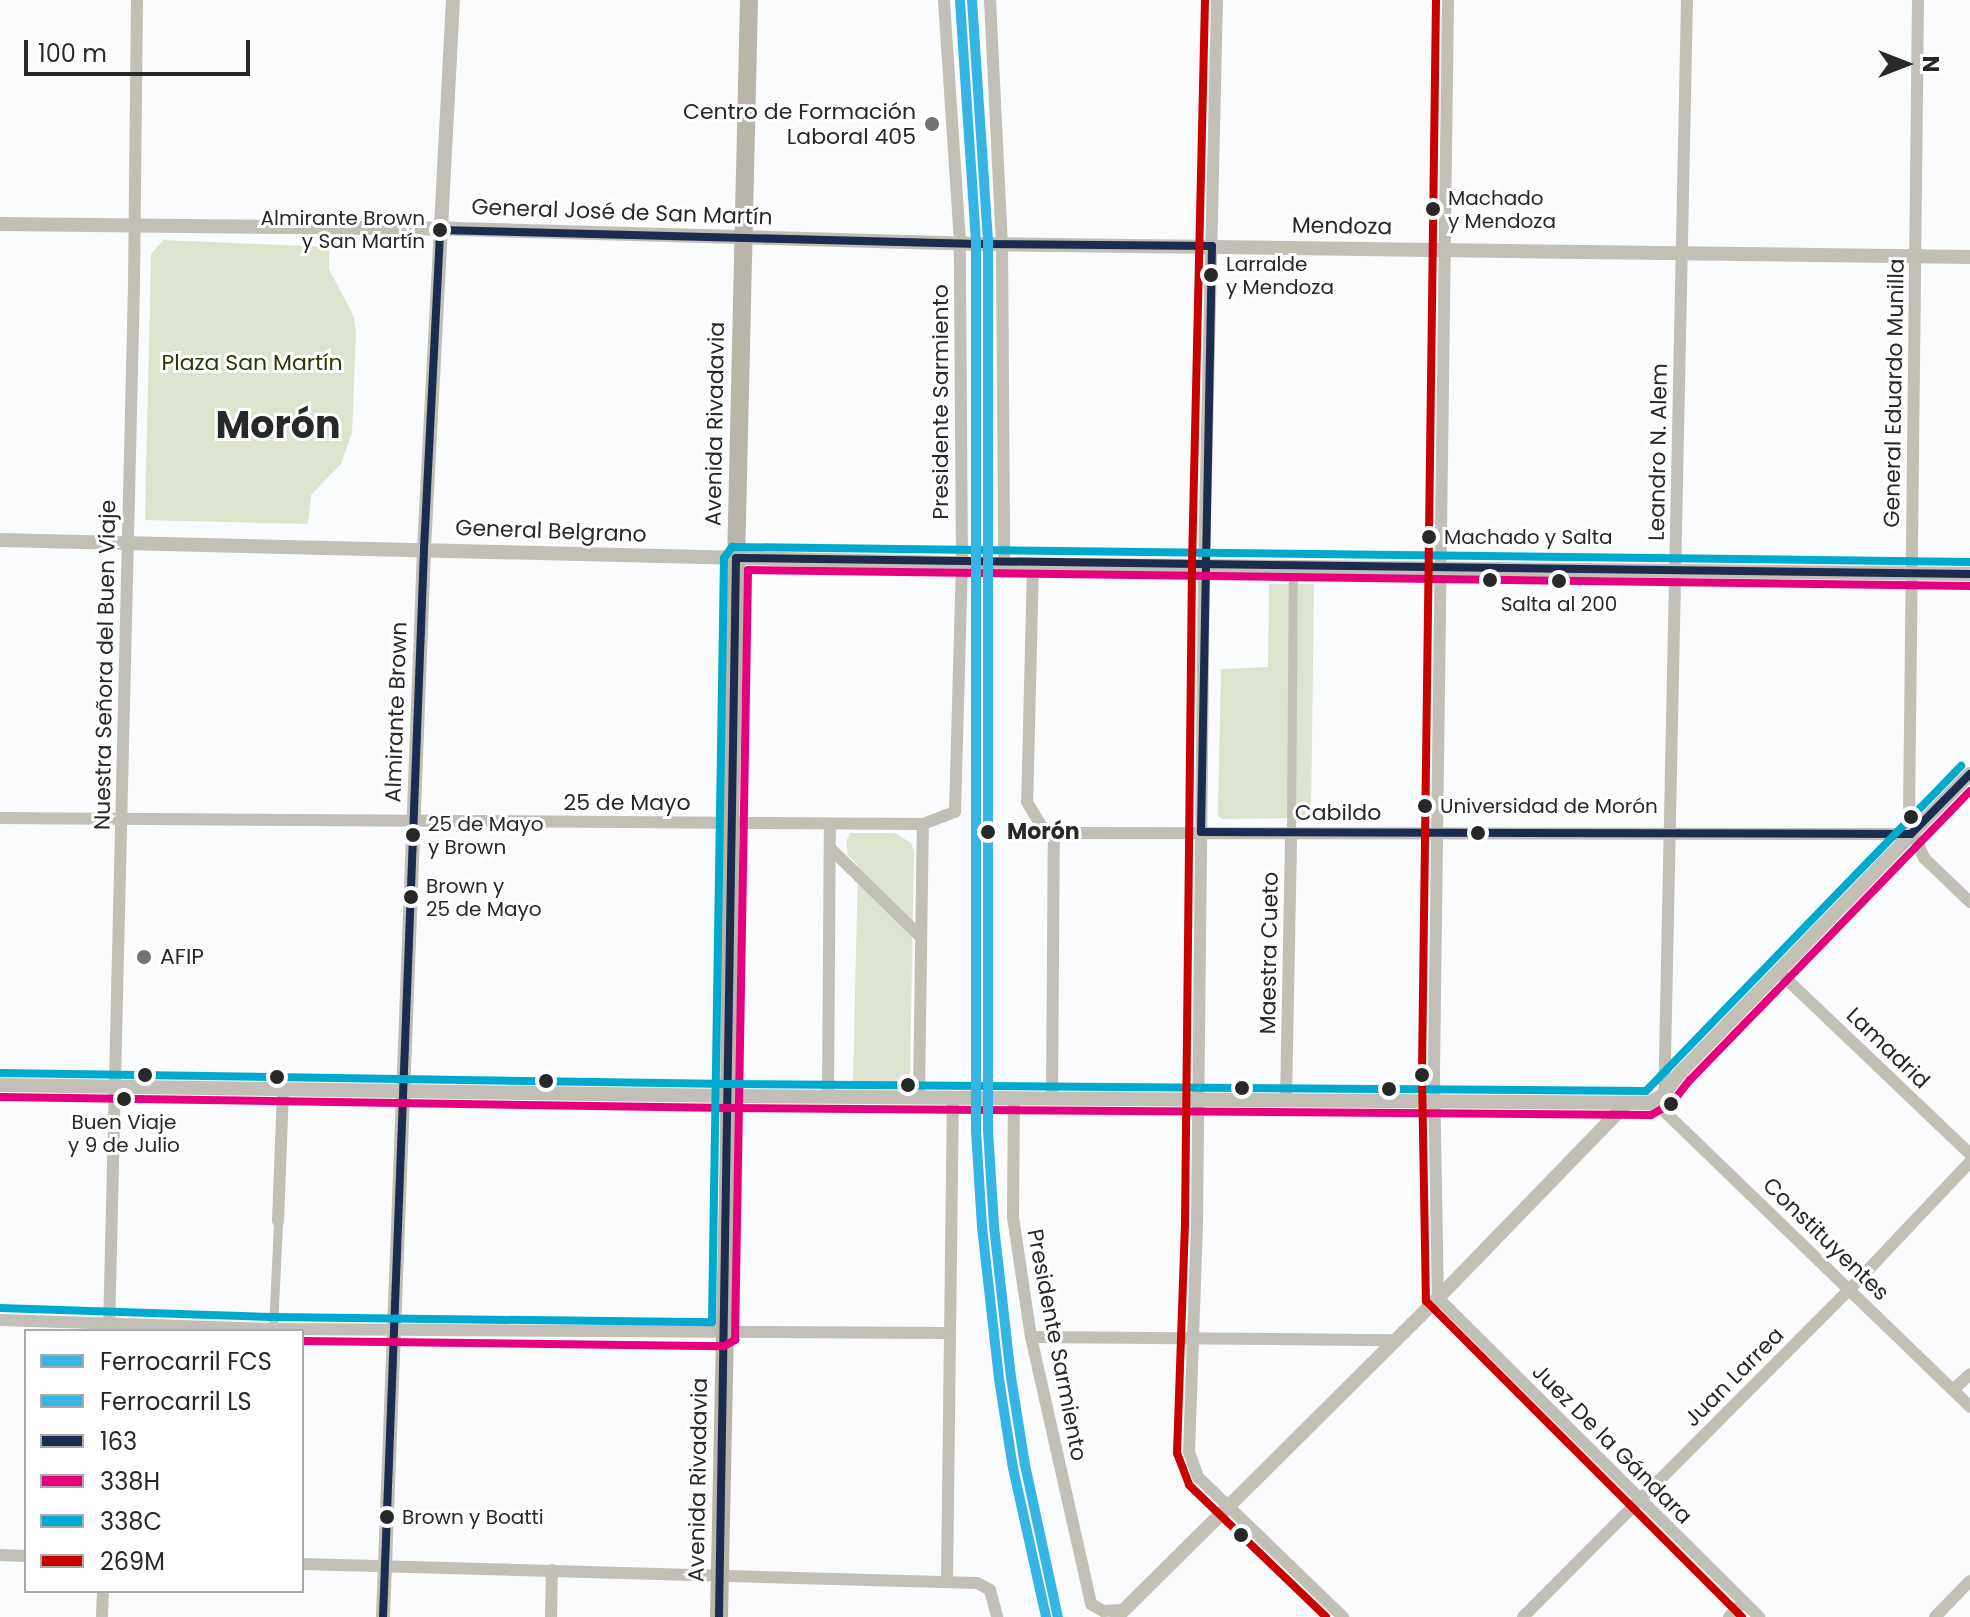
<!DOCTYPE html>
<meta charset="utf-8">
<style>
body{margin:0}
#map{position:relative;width:1970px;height:1617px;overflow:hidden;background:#fafbfd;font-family:Poppins,sans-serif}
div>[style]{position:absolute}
.green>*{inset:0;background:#dce4d0}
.pedestrian>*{height:9px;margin:-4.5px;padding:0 4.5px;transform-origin:4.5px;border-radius:4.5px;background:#c1bfb6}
.minor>*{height:12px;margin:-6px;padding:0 6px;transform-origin:6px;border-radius:6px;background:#c1bfb6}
.tertiary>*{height:14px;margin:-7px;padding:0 7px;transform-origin:7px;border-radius:7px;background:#c1bfb6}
.primary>*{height:18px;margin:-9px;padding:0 9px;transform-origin:9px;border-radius:9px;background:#b9b5a9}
.bus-1>*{height:8px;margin:-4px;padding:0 4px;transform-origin:4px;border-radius:4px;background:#1d2b4f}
.bus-2>*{height:8px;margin:-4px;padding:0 4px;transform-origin:4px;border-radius:4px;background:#e5007d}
.bus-3>*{height:8px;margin:-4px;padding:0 4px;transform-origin:4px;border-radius:4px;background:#00a9ce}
.bus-4>*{height:8px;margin:-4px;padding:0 4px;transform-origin:4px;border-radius:4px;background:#c70201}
.rail-1>*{height:10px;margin:-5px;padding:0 5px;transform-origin:5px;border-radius:5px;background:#36b4e3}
.rail-2>*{height:10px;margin:-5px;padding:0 5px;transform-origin:5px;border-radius:5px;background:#36b4e3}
.dots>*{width:22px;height:22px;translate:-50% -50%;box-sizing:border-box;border:4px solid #fff;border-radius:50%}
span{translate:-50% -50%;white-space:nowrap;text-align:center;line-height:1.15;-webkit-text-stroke:6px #fff;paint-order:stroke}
.bus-label{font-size:20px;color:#272829}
.left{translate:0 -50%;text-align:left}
.right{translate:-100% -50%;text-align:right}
.poi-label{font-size:22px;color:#272829}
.street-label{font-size:22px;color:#272829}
.park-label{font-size:22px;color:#2b3805}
.stop-label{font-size:22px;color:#272829;font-weight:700}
.town-label{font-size:38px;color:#272829;font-weight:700}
.legend{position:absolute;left:24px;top:1329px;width:280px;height:264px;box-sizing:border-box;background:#fff;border:2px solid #a9a9a9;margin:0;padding:10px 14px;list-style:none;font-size:24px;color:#272829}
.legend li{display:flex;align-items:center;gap:16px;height:40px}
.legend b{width:40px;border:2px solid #a9a9a9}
.north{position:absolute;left:1866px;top:24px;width:80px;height:80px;-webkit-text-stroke:6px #fff;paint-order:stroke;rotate:90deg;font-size:22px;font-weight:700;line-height:32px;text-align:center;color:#272829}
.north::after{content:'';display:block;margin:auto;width:28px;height:36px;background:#272829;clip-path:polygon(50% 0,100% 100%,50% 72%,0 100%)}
.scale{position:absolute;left:24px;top:40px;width:226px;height:36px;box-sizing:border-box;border:4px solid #272829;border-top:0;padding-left:10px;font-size:24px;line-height:28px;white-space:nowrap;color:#272829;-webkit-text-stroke:6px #fff;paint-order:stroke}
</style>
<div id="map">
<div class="green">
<div style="clip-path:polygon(163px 240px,329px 247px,329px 269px,354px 317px,356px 333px,352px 433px,341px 464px,311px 495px,308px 524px,145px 520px,151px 254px)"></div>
<div style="clip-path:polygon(1269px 584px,1314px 584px,1311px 818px,1222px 819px,1218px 816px,1221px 669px,1268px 667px)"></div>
<div style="clip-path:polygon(850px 833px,895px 833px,911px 843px,914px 851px,910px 1079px,894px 1088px,884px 1082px,853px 1081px,858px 866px,848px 855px,846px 842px)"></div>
</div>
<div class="pedestrian">
<div style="left:1291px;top:833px;width:265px;rotate:-89.6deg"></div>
<div style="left:273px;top:1329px;width:108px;rotate:-87.3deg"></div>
</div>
<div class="minor">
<div style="left:990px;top:0;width:244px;rotate:87.2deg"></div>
<div style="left:1002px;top:244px;width:320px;rotate:89.6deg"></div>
<div style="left:1217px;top:0;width:566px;rotate:91.32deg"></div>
<div style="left:1204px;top:566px;width:658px;rotate:90.61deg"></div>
<div style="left:1197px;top:1224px;width:228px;rotate:92deg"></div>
<div style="left:1189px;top:1452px;width:27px;rotate:70deg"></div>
<div style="left:1198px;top:1477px;width:202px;rotate:44deg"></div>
<div style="left:1448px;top:0;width:1075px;rotate:90.75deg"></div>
<div style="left:1434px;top:1075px;width:223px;rotate:89deg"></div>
<div style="left:1438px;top:1298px;width:453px;rotate:44.8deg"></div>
<div style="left:1687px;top:0;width:1105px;rotate:91.19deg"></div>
<div style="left:1664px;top:1105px;width:8px;rotate:76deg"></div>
<div style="left:1666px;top:1113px;width:423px;rotate:44deg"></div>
<div style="left:1918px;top:0;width:824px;rotate:90.63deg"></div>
<div style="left:1909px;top:824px;width:37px;rotate:66deg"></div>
<div style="left:1924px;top:858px;width:64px;rotate:43.7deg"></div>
<div style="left:1033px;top:564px;width:238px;rotate:91.4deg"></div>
<div style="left:1027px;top:802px;width:29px;rotate:59deg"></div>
<div style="left:1042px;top:827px;width:13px;rotate:27deg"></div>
<div style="left:0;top:818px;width:923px;rotate:0.37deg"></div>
<div style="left:923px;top:824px;width:34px;rotate:-21deg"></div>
<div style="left:955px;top:812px;width:249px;rotate:-88.4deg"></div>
<div style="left:962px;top:563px;width:321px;rotate:-90.4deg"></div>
<div style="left:960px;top:242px;width:243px;rotate:-93.8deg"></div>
<div style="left:1054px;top:833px;width:857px;rotate:0.07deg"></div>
<div style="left:830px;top:848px;width:127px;rotate:44.4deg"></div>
<div style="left:1779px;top:972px;width:264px;rotate:43.6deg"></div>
<div style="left:828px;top:1095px;width:271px;rotate:-89.6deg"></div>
<div style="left:919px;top:1097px;width:273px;rotate:-89.2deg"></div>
<div style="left:1014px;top:1098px;width:119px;rotate:90.5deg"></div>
<div style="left:1013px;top:1217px;width:121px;rotate:81.5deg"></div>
<div style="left:1031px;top:1337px;width:274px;rotate:77.3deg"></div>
<div style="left:1091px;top:1604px;width:14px;rotate:30deg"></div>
<div style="left:1103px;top:1611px;width:22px;rotate:-3deg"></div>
<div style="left:1052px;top:1098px;width:265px;rotate:-89.6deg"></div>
<div style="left:1286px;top:1100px;width:267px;rotate:-88.9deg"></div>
<div style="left:278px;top:1221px;width:133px;rotate:-87.8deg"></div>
<div style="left:0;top:1320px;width:273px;rotate:1.9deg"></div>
<div style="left:273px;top:1329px;width:677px;rotate:0.34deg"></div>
<div style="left:109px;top:1331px;width:1047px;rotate:-88.63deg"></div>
<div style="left:134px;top:284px;width:284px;rotate:-89.4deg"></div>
<div style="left:1031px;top:1337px;width:361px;rotate:0.5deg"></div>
<div style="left:1953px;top:1390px;width:23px;rotate:-43deg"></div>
<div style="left:0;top:1555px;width:26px;rotate:2deg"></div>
<div style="left:302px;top:1564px;width:675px;rotate:1.61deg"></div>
<div style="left:977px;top:1583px;width:15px;rotate:28deg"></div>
<div style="left:990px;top:1590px;width:28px;rotate:75deg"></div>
<div style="left:947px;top:1582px;width:485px;rotate:-89.3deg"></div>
<div style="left:102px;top:1617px;width:26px;rotate:-88deg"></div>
<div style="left:551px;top:1617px;width:47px;rotate:-88.8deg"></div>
<div style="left:1523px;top:1617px;width:462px;rotate:-45.1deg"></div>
<div style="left:1849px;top:1290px;width:176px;rotate:-46.6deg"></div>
<div style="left:1729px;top:1617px;width:21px;rotate:-47deg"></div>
<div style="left:1935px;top:1617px;width:50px;rotate:-45.8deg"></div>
</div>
<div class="tertiary">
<div style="left:0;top:224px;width:457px;rotate:0.6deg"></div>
<div style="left:457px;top:229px;width:521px;rotate:1.65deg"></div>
<div style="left:978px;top:244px;width:992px;rotate:0.75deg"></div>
<div style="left:0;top:540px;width:990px;rotate:1.39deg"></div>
<div style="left:990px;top:564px;width:980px;rotate:0.58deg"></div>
<div style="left:0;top:1085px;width:729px;rotate:0.86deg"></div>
<div style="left:729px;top:1096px;width:920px;rotate:0.44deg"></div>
<div style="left:1649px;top:1103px;width:15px;rotate:-28deg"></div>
<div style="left:1662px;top:1096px;width:31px;rotate:-52deg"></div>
<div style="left:1681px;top:1072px;width:415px;rotate:-45.9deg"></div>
<div style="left:383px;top:1617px;width:1069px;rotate:-87.8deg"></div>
<div style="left:424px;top:549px;width:550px;rotate:-86.98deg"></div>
<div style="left:1117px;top:1617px;width:453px;rotate:-44.8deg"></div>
<div style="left:1438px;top:1298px;width:270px;rotate:-45.9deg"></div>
</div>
<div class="primary">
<div style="left:719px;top:1617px;width:471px;rotate:-88.8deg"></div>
<div style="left:729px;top:1146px;width:322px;rotate:-89.8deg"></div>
<div style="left:730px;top:824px;width:824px;rotate:-88.68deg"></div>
</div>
<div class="bus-1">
<div style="left:383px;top:1617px;width:1069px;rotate:-87.8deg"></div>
<div style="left:424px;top:549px;width:319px;rotate:-87.1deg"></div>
<div style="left:440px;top:230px;width:538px;rotate:1.49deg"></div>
<div style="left:978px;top:244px;width:234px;rotate:0.5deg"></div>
<div style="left:1212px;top:246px;width:586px;rotate:91.08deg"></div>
<div style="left:1201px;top:832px;width:710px;rotate:0.16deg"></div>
<div style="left:1911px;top:834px;width:84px;rotate:-45.5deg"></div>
<div style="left:719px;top:1617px;width:1059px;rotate:-89.08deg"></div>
<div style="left:736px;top:558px;width:1234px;rotate:0.74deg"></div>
</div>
<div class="bus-2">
<div style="left:0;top:1097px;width:729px;rotate:0.86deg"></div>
<div style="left:729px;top:1108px;width:922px;rotate:0.43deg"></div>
<div style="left:1651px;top:1115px;width:23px;rotate:-29deg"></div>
<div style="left:1671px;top:1104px;width:31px;rotate:-52deg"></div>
<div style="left:1690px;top:1080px;width:402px;rotate:-45.9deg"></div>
<div style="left:302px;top:1341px;width:422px;rotate:0.7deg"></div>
<div style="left:724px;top:1346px;width:13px;rotate:-29deg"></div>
<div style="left:735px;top:1340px;width:770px;rotate:-89.03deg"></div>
<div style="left:748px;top:570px;width:1222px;rotate:0.75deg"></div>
</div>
<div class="bus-3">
<div style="left:0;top:1073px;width:729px;rotate:0.86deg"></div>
<div style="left:729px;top:1084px;width:917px;rotate:0.44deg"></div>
<div style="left:1646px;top:1091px;width:453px;rotate:-45.9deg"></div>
<div style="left:0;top:1308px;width:273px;rotate:1.9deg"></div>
<div style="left:273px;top:1317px;width:439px;rotate:0.7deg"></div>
<div style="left:712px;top:1322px;width:764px;rotate:-89.1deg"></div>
<div style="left:724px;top:558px;width:14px;rotate:-54deg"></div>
<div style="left:732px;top:547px;width:1238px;rotate:0.69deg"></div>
</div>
<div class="bus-4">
<div style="left:1205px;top:0;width:566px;rotate:91.32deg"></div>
<div style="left:1192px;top:566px;width:658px;rotate:90.61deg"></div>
<div style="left:1185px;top:1224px;width:229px;rotate:92deg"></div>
<div style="left:1177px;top:1453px;width:34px;rotate:69deg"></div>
<div style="left:1189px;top:1485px;width:190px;rotate:43.9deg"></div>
<div style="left:1436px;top:0;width:1075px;rotate:90.75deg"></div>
<div style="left:1422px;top:1075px;width:226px;rotate:89deg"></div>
<div style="left:1426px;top:1301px;width:447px;rotate:45deg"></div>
</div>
<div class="rail-1">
<div style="left:972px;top:0;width:245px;rotate:86.2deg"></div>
<div style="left:988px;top:244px;width:886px;rotate:90deg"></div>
<div style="left:988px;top:1130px;width:96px;rotate:86.4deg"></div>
<div style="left:994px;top:1226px;width:152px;rotate:83.6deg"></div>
<div style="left:1011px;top:1377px;width:89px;rotate:81deg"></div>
<div style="left:1025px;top:1465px;width:156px;rotate:77.8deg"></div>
</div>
<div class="rail-2">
<div style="left:960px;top:1px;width:244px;rotate:86.2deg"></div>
<div style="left:976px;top:244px;width:887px;rotate:90deg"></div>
<div style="left:976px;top:1131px;width:96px;rotate:86.4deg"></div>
<div style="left:982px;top:1227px;width:153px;rotate:83.6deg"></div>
<div style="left:999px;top:1379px;width:90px;rotate:81.1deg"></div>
<div style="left:1013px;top:1468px;width:153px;rotate:77.5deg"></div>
</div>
<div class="dots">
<div style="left:932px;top:124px;background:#717273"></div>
<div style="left:1433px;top:209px;background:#272829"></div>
<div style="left:440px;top:230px;background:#272829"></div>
<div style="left:1211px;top:275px;background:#272829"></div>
<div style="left:1429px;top:537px;background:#272829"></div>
<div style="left:1490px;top:580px;background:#272829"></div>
<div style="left:1559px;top:581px;background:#272829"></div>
<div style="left:1425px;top:806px;background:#272829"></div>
<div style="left:1911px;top:817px;background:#272829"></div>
<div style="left:988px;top:832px;background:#272829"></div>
<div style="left:1478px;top:833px;background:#272829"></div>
<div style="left:413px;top:835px;background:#272829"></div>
<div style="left:411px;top:897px;background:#272829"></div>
<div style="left:144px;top:957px;background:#717273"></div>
<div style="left:145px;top:1075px;background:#272829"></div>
<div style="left:1422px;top:1075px;background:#272829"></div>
<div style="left:277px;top:1077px;background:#272829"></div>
<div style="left:546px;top:1081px;background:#272829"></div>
<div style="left:908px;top:1085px;background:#272829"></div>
<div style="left:1242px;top:1088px;background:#272829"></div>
<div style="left:1389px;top:1089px;background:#272829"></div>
<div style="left:124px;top:1099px;background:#272829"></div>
<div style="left:1671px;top:1104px;background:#272829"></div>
<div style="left:387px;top:1517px;background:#272829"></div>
<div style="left:1241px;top:1535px;background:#272829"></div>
</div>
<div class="bus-label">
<span class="left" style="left:1448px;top:210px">Machado<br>y Mendoza</span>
<span class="right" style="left:425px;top:230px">Almirante Brown<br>y San Martín</span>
<span class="left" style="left:1226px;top:276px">Larralde<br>y Mendoza</span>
<span class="left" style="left:1444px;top:537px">Machado y Salta</span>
<span style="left:1559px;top:604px">Salta al 200</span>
<span class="left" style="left:1440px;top:806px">Universidad de Morón</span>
<span class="left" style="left:428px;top:836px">25 de Mayo<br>y Brown</span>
<span class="left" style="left:426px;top:898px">Brown y<br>25 de Mayo</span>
<span style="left:124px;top:1134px">Buen Viaje<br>y 9 de Julio</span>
<span class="left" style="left:402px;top:1517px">Brown y Boatti</span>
</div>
<div class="poi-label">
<span class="right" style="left:916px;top:124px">Centro de Formación<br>Laboral 405</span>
<span class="left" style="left:160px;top:957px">AFIP</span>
</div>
<div class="street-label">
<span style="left:622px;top:212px;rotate:2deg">General José de San Martín</span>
<span style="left:1342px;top:226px;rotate:1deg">Mendoza</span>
<span style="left:1894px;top:393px;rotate:-89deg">General Eduardo Munilla</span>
<span style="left:941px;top:402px;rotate:-90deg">Presidente Sarmiento</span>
<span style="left:715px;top:424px;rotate:-89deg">Avenida Rivadavia</span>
<span style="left:1658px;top:452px;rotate:-89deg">Leandro N. Alem</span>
<span style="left:551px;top:531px;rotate:2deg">General Belgrano</span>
<span style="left:105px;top:665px;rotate:-89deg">Nuestra Señora del Buen Viaje</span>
<span style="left:396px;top:712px;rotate:-88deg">Almirante Brown</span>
<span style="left:627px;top:803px">25 de Mayo</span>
<span style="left:1338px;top:813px">Cabildo</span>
<span style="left:1269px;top:953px;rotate:-89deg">Maestra Cueto</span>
<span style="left:1888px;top:1048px;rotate:44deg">Lamadrid</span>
<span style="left:1826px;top:1239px;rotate:44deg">Constituyentes</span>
<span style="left:1057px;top:1345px;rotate:79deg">Presidente Sarmiento</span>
<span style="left:1734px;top:1377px;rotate:-45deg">Juan Larrea</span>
<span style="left:1612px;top:1444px;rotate:45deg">Juez De la Gándara</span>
<span style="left:698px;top:1480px;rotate:-89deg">Avenida Rivadavia</span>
</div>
<div class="park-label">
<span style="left:252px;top:363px">Plaza San Martín</span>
</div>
<div class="stop-label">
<span class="left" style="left:1007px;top:832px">Morón</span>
</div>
<div class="town-label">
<span style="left:278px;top:425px">Morón</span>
</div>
<ul class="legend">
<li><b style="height:10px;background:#36b4e3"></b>Ferrocarril FCS</li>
<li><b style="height:10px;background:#36b4e3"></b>Ferrocarril LS</li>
<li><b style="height:10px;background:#1d2b4f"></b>163</li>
<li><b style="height:10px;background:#e5007d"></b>338H</li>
<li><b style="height:10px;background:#00a9ce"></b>338C</li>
<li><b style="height:10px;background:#c70201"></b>269M</li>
</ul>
<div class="north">N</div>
<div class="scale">100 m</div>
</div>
